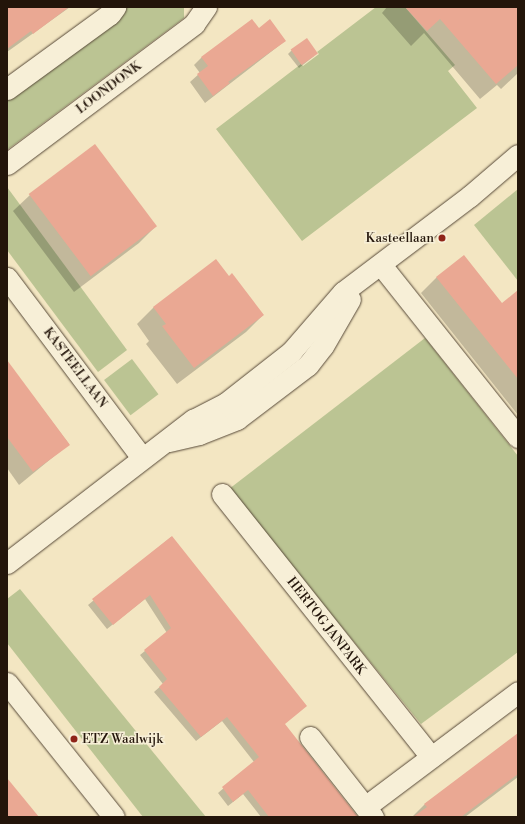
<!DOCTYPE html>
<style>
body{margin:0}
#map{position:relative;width:525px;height:824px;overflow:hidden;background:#f3e6c2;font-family:"Libre Bodoni",serif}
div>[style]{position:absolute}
.green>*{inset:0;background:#bbc493;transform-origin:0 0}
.shadow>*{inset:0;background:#0003}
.building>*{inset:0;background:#eaa893;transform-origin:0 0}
.roads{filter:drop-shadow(0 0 1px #574938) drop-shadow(0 0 1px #574938)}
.street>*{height:21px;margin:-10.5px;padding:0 10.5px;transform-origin:10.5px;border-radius:10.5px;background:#f7efd7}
.dots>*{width:11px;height:11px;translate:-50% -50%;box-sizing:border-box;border:2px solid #f7efd7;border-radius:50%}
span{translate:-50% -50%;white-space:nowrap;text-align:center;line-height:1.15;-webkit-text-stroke:3px #f7efd7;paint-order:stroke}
.street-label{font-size:13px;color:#23150a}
.poi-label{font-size:13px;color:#23150a}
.right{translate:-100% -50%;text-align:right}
.left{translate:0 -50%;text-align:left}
.frame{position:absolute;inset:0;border:8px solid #23150a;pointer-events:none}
</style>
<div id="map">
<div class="green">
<div style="clip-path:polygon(125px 7px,184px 7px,184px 18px,7px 150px,7px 98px)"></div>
<div style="clip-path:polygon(376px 7px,405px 7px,455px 65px,448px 71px,477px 108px,302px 241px,216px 129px,301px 64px,303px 66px,319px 54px,317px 52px)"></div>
<div style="clip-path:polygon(7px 187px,127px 350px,98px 372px,7px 250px)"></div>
<div style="clip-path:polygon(518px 189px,518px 281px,474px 225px)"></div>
<div style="clip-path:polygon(425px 338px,518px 456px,518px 652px,421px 724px,229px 489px)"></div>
<div style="left:132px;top:359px;width:44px;height:35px;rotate:53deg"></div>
<div style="clip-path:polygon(20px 589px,206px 817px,143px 817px,7px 643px,7px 599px)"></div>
</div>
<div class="shadow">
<div style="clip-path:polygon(7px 7px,70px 7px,7px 52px)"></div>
<div style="clip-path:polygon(387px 7px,518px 7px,518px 73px,501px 89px,497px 85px,480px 99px,424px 33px,411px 46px,382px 13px)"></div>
<div style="clip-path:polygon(259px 29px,285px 41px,205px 103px,190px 82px,200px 73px,194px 65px,202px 57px)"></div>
<div style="clip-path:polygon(292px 50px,314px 56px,299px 68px,288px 54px)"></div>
<div style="clip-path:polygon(30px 195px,156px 226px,139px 243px,74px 292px,13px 211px)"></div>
<div style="clip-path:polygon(229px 277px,263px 315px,246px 332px,177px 384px,146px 344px,149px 341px,137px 324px,154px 307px)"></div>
<div style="clip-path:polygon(437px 277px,518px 325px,518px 415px,421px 293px)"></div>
<div style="clip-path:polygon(7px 362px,69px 444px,19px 485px,7px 468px)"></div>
<div style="clip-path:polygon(171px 537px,284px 724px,357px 817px,261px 817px,243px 794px,228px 806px,218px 793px,254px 762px,222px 721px,196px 741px,154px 692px,163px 684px,140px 655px,167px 633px,145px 599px,107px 629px,88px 605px)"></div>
<div style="clip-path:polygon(518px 734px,518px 777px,465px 817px,412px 817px,425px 804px)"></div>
</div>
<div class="building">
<div style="clip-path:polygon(7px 7px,69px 7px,33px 34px,31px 31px,7px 49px)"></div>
<div style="clip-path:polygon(405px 7px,518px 7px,518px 65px,496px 84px,440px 19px,427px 31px)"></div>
<div style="clip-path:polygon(252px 19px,259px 28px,270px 19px,286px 41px,228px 82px,230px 83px,213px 96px,197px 74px,208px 66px,201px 57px)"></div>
<div style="left:307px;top:38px;width:19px;height:20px;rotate:55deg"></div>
<div style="left:95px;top:144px;width:103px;height:83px;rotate:53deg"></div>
<div style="clip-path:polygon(464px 255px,502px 303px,518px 290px,518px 379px,436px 277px)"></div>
<div style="clip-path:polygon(216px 259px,229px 276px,232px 273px,264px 315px,194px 368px,162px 326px,166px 324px,153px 307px)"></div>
<div style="clip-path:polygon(7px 360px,70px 445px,33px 472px,7px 437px)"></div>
<div style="clip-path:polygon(172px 536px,307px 706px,285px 724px,358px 817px,269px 817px,248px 790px,233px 802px,222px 787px,259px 757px,227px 717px,201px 737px,159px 687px,167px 679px,144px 650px,171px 628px,150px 595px,113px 625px,92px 599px)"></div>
<div style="clip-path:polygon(518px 733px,518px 774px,461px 817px,413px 817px,427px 807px,424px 804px)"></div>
<div style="clip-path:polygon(7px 778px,39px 817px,7px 817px)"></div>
</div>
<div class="roads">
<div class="street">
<div style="left:7px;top:89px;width:127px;rotate:-36.1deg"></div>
<div style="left:110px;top:14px;width:9px;rotate:-54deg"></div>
<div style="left:7px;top:164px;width:234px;rotate:-36.8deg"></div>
<div style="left:194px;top:24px;width:21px;rotate:-55deg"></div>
<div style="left:381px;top:265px;width:220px;rotate:51.5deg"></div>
<div style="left:7px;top:278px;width:225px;rotate:53.1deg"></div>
<div style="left:169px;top:441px;width:31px;rotate:-13deg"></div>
<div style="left:199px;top:434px;width:41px;rotate:-21.5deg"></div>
<div style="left:237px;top:419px;width:89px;rotate:-37.3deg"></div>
<div style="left:308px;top:365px;width:24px;rotate:-52deg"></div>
<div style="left:323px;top:346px;width:54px;rotate:-60.1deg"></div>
<div style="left:222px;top:494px;width:336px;rotate:51.5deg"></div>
<div style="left:7px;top:563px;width:235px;rotate:-37.6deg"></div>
<div style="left:193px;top:420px;width:37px;rotate:-27deg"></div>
<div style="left:226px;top:403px;width:83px;rotate:-38.1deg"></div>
<div style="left:291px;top:352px;width:79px;rotate:-49.1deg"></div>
<div style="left:343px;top:292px;width:159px;rotate:-37.1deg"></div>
<div style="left:470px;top:196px;width:63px;rotate:-40.5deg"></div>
<div style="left:7px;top:683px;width:171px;rotate:51.4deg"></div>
<div style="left:310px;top:737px;width:102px;rotate:51.8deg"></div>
<div style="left:365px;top:807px;width:191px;rotate:-36.9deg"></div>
</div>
</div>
<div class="dots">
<div style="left:442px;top:238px;background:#8f2418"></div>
<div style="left:74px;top:739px;background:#8f2418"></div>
</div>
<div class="street-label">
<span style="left:109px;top:88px;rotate:-37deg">LOONDONK</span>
<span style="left:75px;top:368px;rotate:53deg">KASTEELLAAN</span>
<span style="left:326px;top:626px;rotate:52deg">HERTOG JANPARK</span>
</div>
<div class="poi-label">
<span class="right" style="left:434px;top:238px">Kasteellaan</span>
<span class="left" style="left:82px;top:739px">ETZ Waalwijk</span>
</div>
<div class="frame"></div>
</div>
